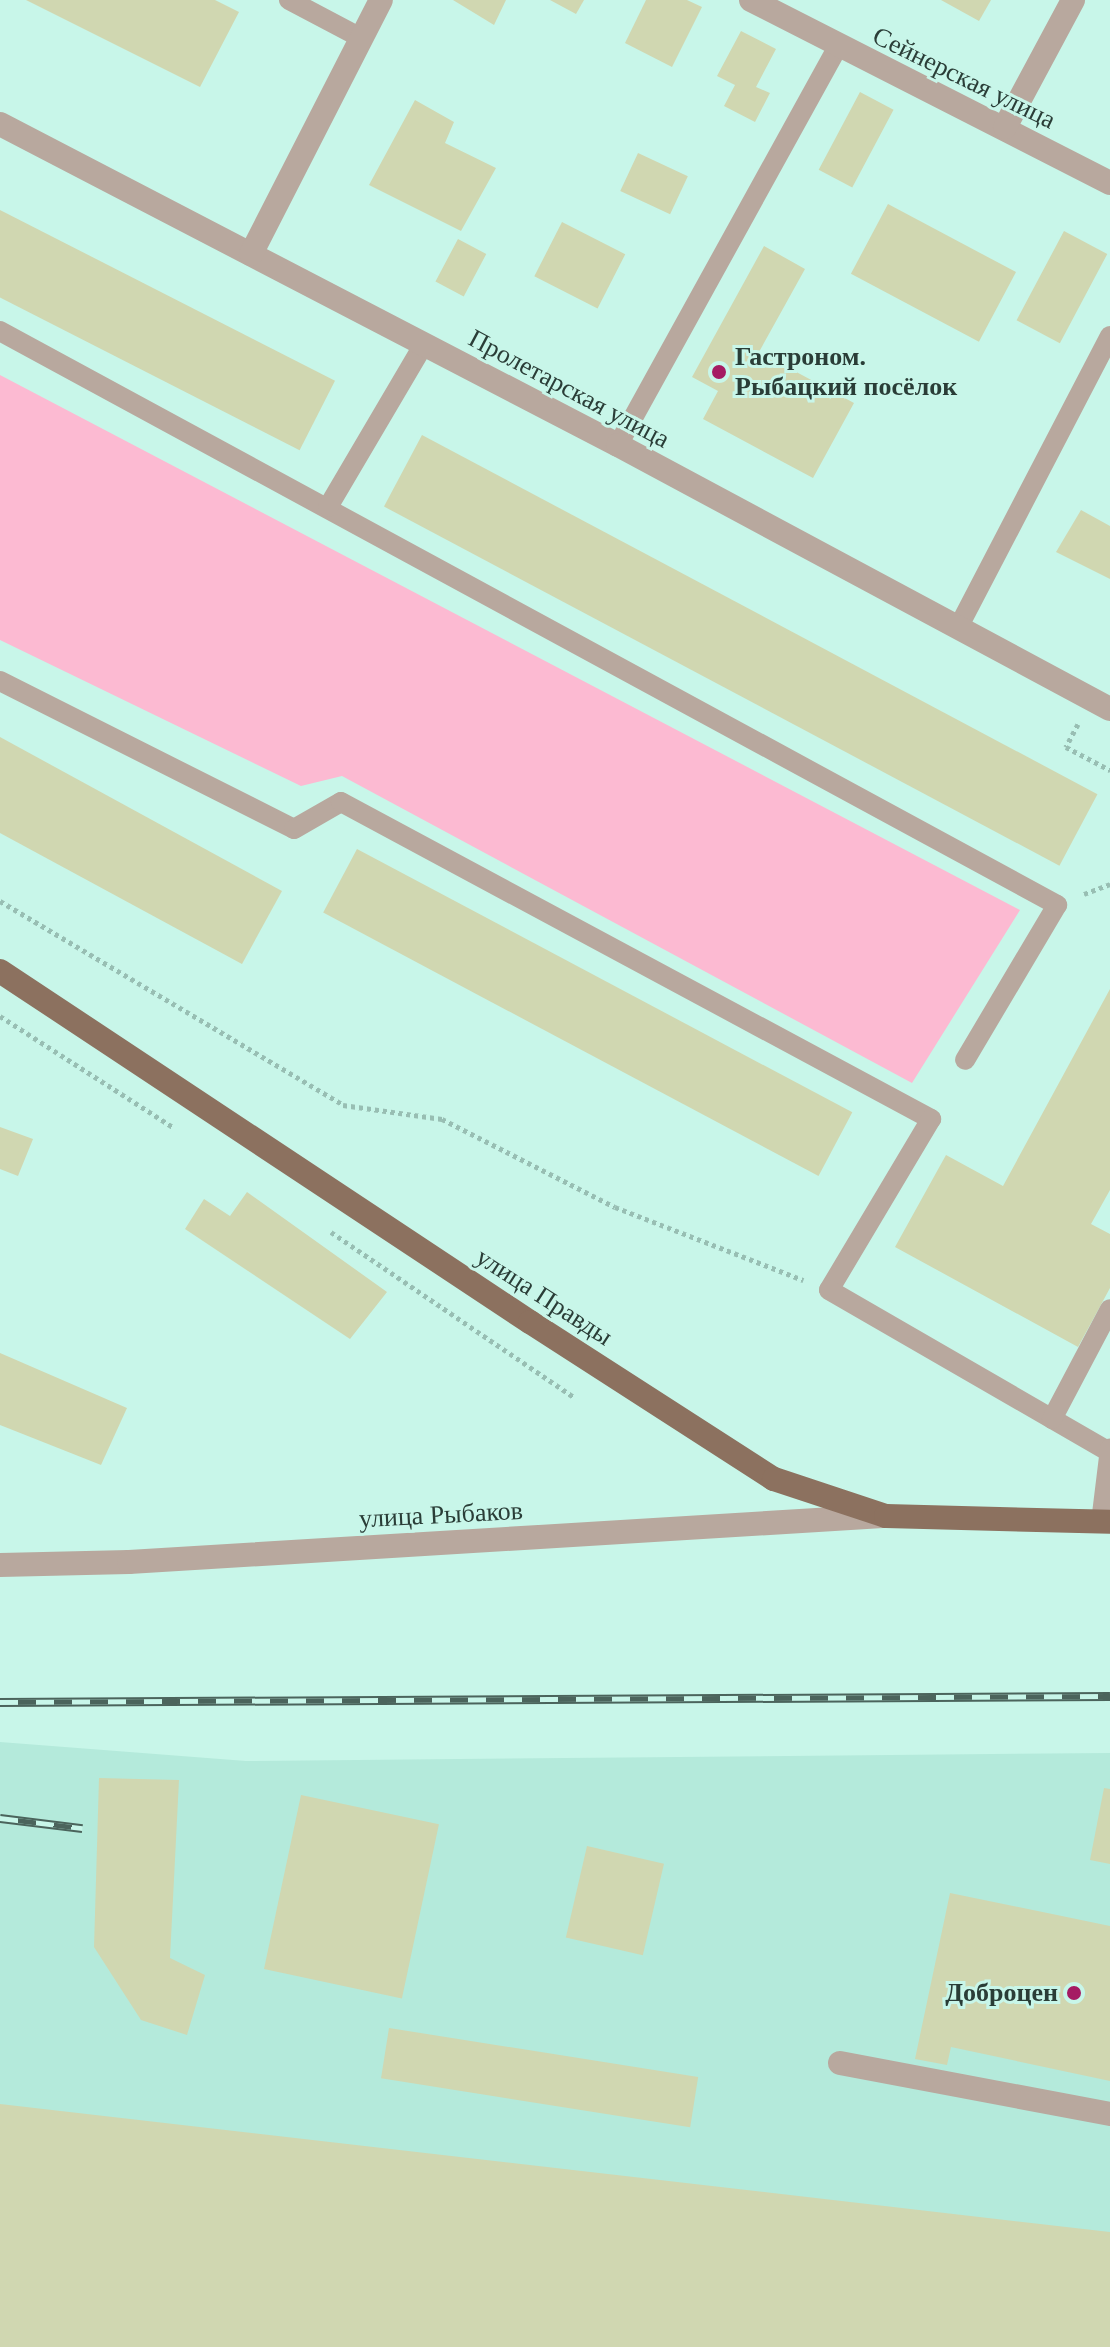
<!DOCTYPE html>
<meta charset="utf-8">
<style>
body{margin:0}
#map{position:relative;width:1110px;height:2347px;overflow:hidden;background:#c8f6e9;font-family:"Times New Roman",serif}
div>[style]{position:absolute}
.built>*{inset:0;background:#b4eadb}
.green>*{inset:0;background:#fcbad2}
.building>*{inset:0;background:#d0d7b1;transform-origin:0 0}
.path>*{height:5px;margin-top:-2.5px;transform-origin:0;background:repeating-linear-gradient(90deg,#98beb3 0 4px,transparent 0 8px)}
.lane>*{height:20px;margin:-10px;padding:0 10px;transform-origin:10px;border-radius:10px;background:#b8a89e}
.street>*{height:24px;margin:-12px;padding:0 12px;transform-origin:12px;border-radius:12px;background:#b8a89e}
.primary>*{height:24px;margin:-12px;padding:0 12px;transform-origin:12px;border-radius:12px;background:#8c715f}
.rail>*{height:9px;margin-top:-4.5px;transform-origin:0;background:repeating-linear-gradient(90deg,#c8f6e9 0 18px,#4b645c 0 36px);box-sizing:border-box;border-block:2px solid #4b645c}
.dots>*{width:22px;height:22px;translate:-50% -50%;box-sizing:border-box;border:4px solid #c8f6e9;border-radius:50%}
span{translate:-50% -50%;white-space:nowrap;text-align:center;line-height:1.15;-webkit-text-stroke:6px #c8f6e9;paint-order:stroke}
.street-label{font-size:26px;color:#2a3d37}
.poi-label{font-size:26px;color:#2a3d37;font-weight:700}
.left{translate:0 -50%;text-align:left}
.right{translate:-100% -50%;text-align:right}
</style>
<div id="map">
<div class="built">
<div style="clip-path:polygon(0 1742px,246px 1761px,1110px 1753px,1110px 2347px,0 2347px)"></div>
</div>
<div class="green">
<div style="clip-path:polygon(0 375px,1020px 910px,912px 1083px,342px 776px,301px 786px,0 640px)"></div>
</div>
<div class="building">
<div style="clip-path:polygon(26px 0,215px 0,239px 12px,200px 87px)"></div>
<div style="clip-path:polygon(453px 0,506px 0,494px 25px)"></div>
<div style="clip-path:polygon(550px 0,584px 0,576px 14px)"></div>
<div style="clip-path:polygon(646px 0,687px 0,702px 7px,672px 67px,625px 43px)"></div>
<div style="clip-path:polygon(941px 0,991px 0,979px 21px)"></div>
<div style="clip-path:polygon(741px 31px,776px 49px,756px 87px,770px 93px,755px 122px,724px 106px,735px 85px,717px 76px)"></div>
<div style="left:860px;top:92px;width:38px;height:88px;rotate:28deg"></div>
<div style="clip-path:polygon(415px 100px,454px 122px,445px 143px,496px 168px,461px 231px,369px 185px)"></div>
<div style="left:638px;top:153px;width:55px;height:42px;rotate:25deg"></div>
<div style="left:888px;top:204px;width:145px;height:79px;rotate:28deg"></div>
<div style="left:0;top:210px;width:376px;height:78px;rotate:27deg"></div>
<div style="left:562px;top:222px;width:71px;height:61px;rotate:27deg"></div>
<div style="left:1064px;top:231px;width:49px;height:101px;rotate:28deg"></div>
<div style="left:458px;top:239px;width:32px;height:48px;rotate:28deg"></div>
<div style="clip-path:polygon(764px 246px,805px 269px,759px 352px,854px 403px,813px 478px,703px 419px,718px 391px,692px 377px)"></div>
<div style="left:422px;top:435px;width:765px;height:81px;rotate:28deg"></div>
<div style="clip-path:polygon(1081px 510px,1110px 526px,1110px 579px,1056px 552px)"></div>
<div style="clip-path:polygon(0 737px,282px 891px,242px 964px,0 833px)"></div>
<div style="left:357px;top:849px;width:561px;height:72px;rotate:28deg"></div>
<div style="clip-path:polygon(1110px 989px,1110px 1190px,1091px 1224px,1110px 1234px,1110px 1288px,1078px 1347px,895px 1247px,946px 1155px,1003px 1186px)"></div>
<div style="clip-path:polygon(0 1127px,33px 1139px,18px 1176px,0 1169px)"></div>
<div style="clip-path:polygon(247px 1192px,387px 1292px,350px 1339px,185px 1229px,204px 1199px,230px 1216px)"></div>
<div style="clip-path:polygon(0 1353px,127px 1408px,101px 1465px,0 1425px)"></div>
<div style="clip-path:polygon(99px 1778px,179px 1780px,170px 1958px,205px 1975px,187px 2035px,141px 2020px,94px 1947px)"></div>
<div style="clip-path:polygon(1104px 1788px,1110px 1789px,1110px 1864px,1090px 1860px)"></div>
<div style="left:301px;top:1795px;width:141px;height:178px;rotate:12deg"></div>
<div style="left:587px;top:1846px;width:79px;height:94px;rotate:13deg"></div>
<div style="clip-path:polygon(950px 1893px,1110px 1926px,1110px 2081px,951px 2047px,947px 2065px,915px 2059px)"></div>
<div style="left:389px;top:2028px;width:313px;height:51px;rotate:9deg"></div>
<div style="clip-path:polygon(0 2104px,1110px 2232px,1110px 2347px,0 2347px)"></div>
</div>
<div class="path">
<div style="left:1078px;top:724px;width:26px;rotate:118deg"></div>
<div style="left:1066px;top:747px;width:50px;rotate:27.6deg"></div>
<div style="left:1084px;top:894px;width:28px;rotate:-21deg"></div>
<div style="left:0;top:901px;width:399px;rotate:30.7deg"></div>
<div style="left:343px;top:1105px;width:100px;rotate:8deg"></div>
<div style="left:442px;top:1119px;width:194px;rotate:27deg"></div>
<div style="left:615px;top:1207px;width:202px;rotate:21.2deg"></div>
<div style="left:0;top:1016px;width:206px;rotate:32.7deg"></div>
<div style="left:331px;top:1232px;width:295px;rotate:34.2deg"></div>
</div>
<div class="lane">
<div style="left:289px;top:0;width:81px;rotate:27.8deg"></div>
<div style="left:0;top:331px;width:1203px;rotate:28.5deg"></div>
<div style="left:1057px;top:905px;width:180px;rotate:120.7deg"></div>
<div style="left:618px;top:445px;width:455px;rotate:-61.1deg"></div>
<div style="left:328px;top:507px;width:189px;rotate:-59.5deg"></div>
<div style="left:959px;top:626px;width:327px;rotate:-62.5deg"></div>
<div style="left:0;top:681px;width:329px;rotate:26.7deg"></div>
<div style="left:294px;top:829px;width:54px;rotate:-29.9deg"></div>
<div style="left:341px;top:802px;width:670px;rotate:28.25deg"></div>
<div style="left:931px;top:1119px;width:199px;rotate:120.8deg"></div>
<div style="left:829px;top:1290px;width:322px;rotate:30deg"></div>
<div style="left:1052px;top:1419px;width:124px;rotate:-62.2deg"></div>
<div style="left:1101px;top:1522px;width:74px;rotate:-83deg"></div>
</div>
<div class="street">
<div style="left:751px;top:0;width:403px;rotate:27deg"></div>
<div style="left:0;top:124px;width:696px;rotate:27.45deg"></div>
<div style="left:618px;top:445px;width:558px;rotate:28.22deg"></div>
<div style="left:1005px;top:127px;width:144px;rotate:-61.8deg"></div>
<div style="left:251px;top:254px;width:285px;rotate:-62.9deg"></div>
<div style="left:0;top:1565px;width:129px;rotate:-1.3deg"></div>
<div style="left:129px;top:1562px;width:755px;rotate:-3.49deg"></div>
<div style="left:840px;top:2063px;width:275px;rotate:10.7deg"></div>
</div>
<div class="primary">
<div style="left:0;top:971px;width:636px;rotate:33.52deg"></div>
<div style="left:530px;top:1322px;width:290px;rotate:32.8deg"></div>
<div style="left:774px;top:1479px;width:118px;rotate:18.3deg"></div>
<div style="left:886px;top:1516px;width:224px;rotate:1.5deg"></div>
</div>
<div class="rail">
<div style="left:0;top:1702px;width:1110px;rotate:-0.31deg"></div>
<div style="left:0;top:1818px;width:83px;rotate:7deg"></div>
</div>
<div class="dots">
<div style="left:719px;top:372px;background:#a51b63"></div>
<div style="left:1074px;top:1993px;background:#a51b63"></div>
</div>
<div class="street-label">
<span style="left:964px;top:78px;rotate:26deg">Сейнерская улица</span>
<span style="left:569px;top:389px;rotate:28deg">Пролетарская улица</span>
<span style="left:544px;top:1297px;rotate:33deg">улица Правды</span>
<span style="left:441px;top:1515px;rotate:-3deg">улица Рыбаков</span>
</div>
<div class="poi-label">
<span class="left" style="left:735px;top:372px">Гастроном.<br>Рыбацкий посёлок</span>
<span class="right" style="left:1058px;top:1993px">Доброцен</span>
</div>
</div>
